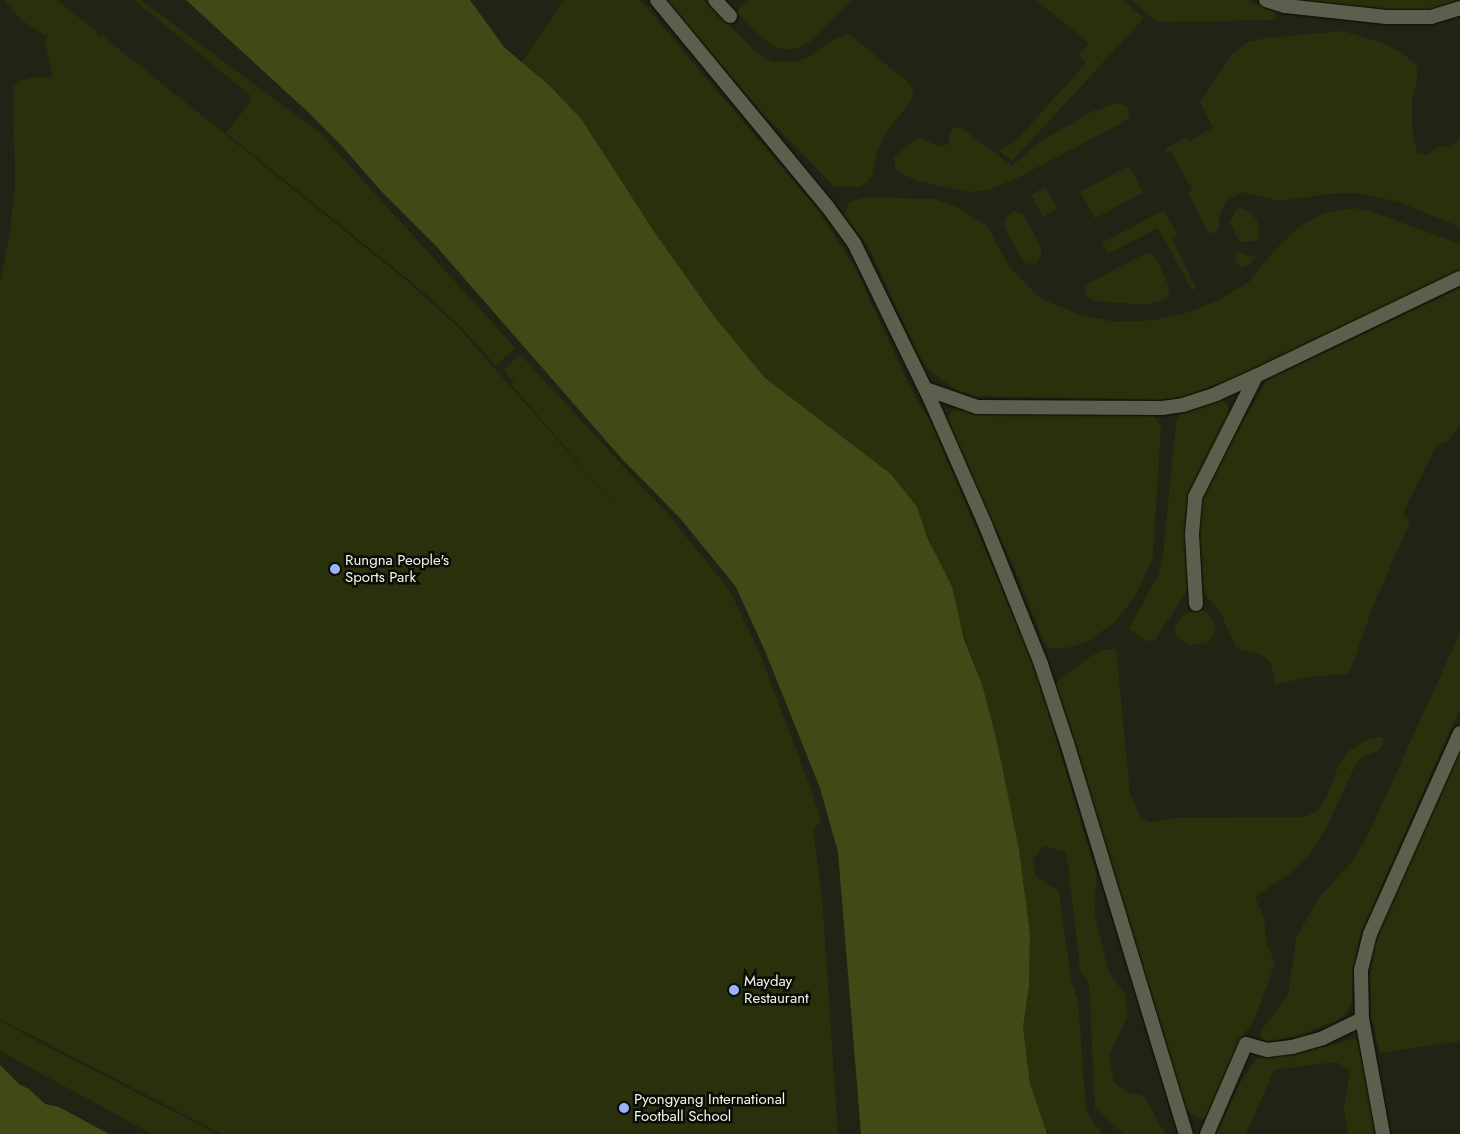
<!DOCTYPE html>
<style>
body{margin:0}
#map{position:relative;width:1460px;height:1134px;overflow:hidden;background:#202414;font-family:Jost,sans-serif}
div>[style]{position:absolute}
.green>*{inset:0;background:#29310c;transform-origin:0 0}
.water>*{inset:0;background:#3f4a16}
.roads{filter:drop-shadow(0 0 1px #090d02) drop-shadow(0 0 1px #090d02)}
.minor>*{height:14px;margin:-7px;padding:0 7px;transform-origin:7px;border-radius:7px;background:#5b604e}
.dots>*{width:14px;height:14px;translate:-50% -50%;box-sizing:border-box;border:2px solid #0a0c06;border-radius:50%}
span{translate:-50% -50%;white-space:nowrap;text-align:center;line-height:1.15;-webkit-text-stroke:5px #0a0c06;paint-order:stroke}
.poi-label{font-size:15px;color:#f3f6ec}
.left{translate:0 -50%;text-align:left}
</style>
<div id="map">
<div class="green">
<div style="clip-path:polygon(4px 0,57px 0,97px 32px,96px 34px,100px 37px,102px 35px,132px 60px,132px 63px,134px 61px,172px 92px,173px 96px,175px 94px,413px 286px,459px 328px,627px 519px,511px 384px,514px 382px,504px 370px,520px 354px,672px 519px,730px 591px,760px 654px,811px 789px,821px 822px,813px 829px,822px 895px,838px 1134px,222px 1134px,0 1019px,0 284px,10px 232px,15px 187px,13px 87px,20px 81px,39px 76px,49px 78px,52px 75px,45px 41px,48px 37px,21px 20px)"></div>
<div style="clip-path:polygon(134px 0,141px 0,320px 133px,515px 348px,496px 366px,461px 327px,414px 284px,226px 133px,251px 101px,250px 95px)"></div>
<div style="clip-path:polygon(567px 0,638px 0,642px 2px,818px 210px,856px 269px,909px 385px,933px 427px,1035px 667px,1096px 873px,1095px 916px,1108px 970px,1125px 995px,1128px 1015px,1109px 1055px,1114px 1083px,1128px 1092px,1144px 1096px,1165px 1134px,1124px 1134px,1095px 1108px,1089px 983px,1080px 970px,1068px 864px,1065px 851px,1044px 846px,1033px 859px,1035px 876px,1059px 891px,1071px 980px,1078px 1001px,1086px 1108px,1093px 1123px,1103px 1134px,1051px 1134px,1044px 1128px,1030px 1084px,1023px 1027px,1029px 986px,1030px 934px,1019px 849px,997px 742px,982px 684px,917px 507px,892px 475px,764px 377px,714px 316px,653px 230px,582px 120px,551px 87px,522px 62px,562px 3px)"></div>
<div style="clip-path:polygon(665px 0,704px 0,756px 52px,772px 62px,799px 61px,813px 55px,836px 38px,849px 34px,910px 84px,914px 93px,912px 100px,887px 131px,876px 156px,873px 174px,868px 182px,858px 187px,834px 186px,765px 116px)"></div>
<div style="clip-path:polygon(747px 0,852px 0,814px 39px,800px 47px,786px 50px,773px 46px,765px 40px,736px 12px)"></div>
<div style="clip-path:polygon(1036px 0,1123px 0,1144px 18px,1012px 161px,999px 150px,1014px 143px,1086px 63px,1078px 55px,1089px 43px)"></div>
<div style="clip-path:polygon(1131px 0,1247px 0,1254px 4px,1276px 9px,1275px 20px,1157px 22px)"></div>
<div style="clip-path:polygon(1294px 0,1460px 0,1429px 11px,1385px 12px)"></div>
<div style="clip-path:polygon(1343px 31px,1383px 43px,1402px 53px,1418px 66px,1417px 80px,1412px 101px,1412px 129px,1417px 153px,1427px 155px,1439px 146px,1448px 147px,1458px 141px,1460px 133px,1460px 227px,1398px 202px,1360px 193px,1327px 194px,1281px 201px,1244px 192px,1228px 199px,1220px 213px,1219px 229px,1209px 234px,1188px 193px,1192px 190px,1171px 151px,1167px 153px,1164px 149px,1187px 137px,1189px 141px,1213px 128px,1200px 102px,1233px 53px,1248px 42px,1266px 38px)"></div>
<div style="clip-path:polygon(1118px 103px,1128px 106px,1130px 117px,1120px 124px,1013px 180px,988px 190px,968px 192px,918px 181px,901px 173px,895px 167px,894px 157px,918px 137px,940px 147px,948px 144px,950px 131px,957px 127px,963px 129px,1012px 166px,1040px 142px,1093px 111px)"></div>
<div style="left:1129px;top:166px;width:30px;height:55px;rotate:62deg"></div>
<div style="left:1045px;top:187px;width:25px;height:16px;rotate:61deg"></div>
<div style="clip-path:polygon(866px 197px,933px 199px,959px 208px,987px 226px,1009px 266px,1041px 299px,1078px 314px,1114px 322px,1156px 320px,1186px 313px,1219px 300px,1249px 282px,1274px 251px,1300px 226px,1323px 213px,1353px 208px,1370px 211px,1460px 244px,1460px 270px,1256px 369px,1184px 397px,1160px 400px,978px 396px,962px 392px,943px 381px,927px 368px,919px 356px,868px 246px,844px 215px,849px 202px)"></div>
<div style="clip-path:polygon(1240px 208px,1252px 213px,1257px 221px,1260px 236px,1256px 241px,1240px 242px,1229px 222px,1236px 210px)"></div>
<div style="clip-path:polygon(1164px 210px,1177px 235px,1172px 238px,1196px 288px,1192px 290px,1158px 228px,1108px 254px,1102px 243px)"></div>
<div style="clip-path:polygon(1014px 211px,1023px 214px,1025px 217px,1041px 247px,1041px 256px,1036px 263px,1027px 264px,1023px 261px,1005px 228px,1004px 219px)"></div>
<div style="clip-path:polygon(1234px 251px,1249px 256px,1257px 256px,1250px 264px,1241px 267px,1234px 261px,1238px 258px)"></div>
<div style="clip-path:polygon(1148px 252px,1154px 255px,1169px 286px,1170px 294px,1166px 299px,1146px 305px,1097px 301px,1090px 299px,1085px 294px,1084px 287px,1087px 284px)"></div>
<div style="clip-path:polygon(1460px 288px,1460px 423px,1448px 441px,1437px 445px,1403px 513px,1410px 522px,1374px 604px,1349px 674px,1307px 677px,1275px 685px,1273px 671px,1269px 660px,1254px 652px,1242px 650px,1235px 646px,1220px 611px,1204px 594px,1198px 521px,1201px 501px,1207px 484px,1267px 380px)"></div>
<div style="clip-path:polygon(1220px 400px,1226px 402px,1231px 416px,1195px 479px,1187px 503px,1187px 591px,1155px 640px,1146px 641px,1129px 629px,1158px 575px,1163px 554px,1176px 423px,1179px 416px,1185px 410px)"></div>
<div style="clip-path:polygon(960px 410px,973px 412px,1154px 416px,1161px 426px,1153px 558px,1136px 595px,1115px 622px,1088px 641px,1072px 647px,1056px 649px,1048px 647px,1044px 642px,1013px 565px,968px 471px,947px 418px,952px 411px)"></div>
<div style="clip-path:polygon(1196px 609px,1203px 610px,1211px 617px,1216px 630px,1209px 642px,1204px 644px,1188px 645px,1176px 635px,1175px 627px,1182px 616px)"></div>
<div style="clip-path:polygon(1460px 633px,1460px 708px,1361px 933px,1353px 970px,1352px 1003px,1345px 1015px,1335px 1021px,1299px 1036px,1266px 1042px,1261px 1038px,1260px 1032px,1288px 996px,1296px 938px,1319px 897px,1350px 864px,1366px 839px)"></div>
<div style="clip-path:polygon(1116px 649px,1130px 793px,1140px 817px,1150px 822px,1176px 818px,1306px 817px,1319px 809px,1327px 795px,1340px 762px,1348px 752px,1365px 741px,1379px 737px,1385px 738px,1379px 750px,1360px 759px,1354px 768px,1327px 826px,1310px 855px,1292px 872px,1255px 897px,1264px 919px,1267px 944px,1275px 963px,1257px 1014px,1242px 1038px,1208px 1115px,1203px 1119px,1190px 1114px,1185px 1105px,1055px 684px,1088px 658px,1103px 650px)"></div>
<div style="clip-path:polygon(1460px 746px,1460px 1041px,1380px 1053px,1371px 1014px,1370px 979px,1376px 934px)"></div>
<div style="clip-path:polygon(0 1021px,35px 1040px,217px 1134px,152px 1134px,0 1051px)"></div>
<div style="clip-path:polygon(1354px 1038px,1358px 1042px,1378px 1134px,1348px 1134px,1344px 1109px,1350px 1070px,1336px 1062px,1274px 1070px,1246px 1134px,1216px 1134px,1243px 1077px,1257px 1059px,1334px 1045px)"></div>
</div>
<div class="water">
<div style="clip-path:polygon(186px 0,470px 0,504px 47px,551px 87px,582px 120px,653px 230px,714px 316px,764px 377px,892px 475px,917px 507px,928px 539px,952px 587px,964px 639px,982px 684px,997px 742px,1019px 849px,1030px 934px,1029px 986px,1023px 1027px,1030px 1084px,1047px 1134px,861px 1134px,838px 852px,820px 788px,765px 651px,736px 587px,679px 517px,622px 459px,436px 246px,381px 191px,342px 146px,308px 112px)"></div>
<div style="clip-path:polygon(0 1065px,20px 1085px,29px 1089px,45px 1104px,59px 1107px,109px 1134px,0 1134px)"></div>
</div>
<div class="roads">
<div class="minor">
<div style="left:657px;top:0;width:267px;rotate:50.5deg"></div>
<div style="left:827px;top:206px;width:46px;rotate:53.9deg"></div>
<div style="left:854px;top:243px;width:176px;rotate:64deg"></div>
<div style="left:931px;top:401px;width:134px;rotate:66.3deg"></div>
<div style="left:985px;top:524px;width:151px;rotate:68.2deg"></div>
<div style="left:1041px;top:664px;width:83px;rotate:71.8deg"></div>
<div style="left:1067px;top:743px;width:409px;rotate:73.1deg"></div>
<div style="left:715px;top:0;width:22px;rotate:47deg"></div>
<div style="left:1266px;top:0;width:20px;rotate:18deg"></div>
<div style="left:1285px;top:6px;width:102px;rotate:6.2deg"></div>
<div style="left:1386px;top:17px;width:45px"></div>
<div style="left:1431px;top:17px;width:30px;rotate:-17deg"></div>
<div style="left:926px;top:389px;width:54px;rotate:19.4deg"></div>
<div style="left:977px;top:407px;width:185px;rotate:0.3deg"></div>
<div style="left:1162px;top:408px;width:21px;rotate:-8deg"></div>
<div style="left:1183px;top:405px;width:35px;rotate:-18deg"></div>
<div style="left:1216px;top:394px;width:44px;rotate:-24.2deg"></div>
<div style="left:1256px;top:376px;width:226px;rotate:-25.7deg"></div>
<div style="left:1196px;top:604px;width:70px;rotate:-93.3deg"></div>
<div style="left:1192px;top:534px;width:37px;rotate:-85deg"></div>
<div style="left:1195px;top:497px;width:136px;rotate:-63.2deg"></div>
<div style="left:1207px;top:1134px;width:98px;rotate:-66.6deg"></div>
<div style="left:1246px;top:1044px;width:22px;rotate:16deg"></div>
<div style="left:1267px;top:1050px;width:25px;rotate:-7deg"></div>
<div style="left:1292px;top:1047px;width:32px;rotate:-16deg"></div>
<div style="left:1323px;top:1038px;width:43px;rotate:-26deg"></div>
<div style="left:1383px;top:1134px;width:117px;rotate:-100.3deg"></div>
<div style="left:1362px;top:1019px;width:49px;rotate:-91.2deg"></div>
<div style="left:1361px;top:970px;width:37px;rotate:-76deg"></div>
<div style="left:1370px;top:934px;width:220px;rotate:-65.9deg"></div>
</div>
</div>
<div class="dots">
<div style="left:335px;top:569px;background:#9db4fd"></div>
<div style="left:734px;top:990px;background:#9db4fd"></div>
<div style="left:624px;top:1108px;background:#9db4fd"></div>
</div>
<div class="poi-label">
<span class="left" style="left:345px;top:569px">Rungna People's<br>Sports Park</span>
<span class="left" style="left:744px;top:990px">Mayday<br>Restaurant</span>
<span class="left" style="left:634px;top:1108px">Pyongyang International<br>Football School</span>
</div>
</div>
